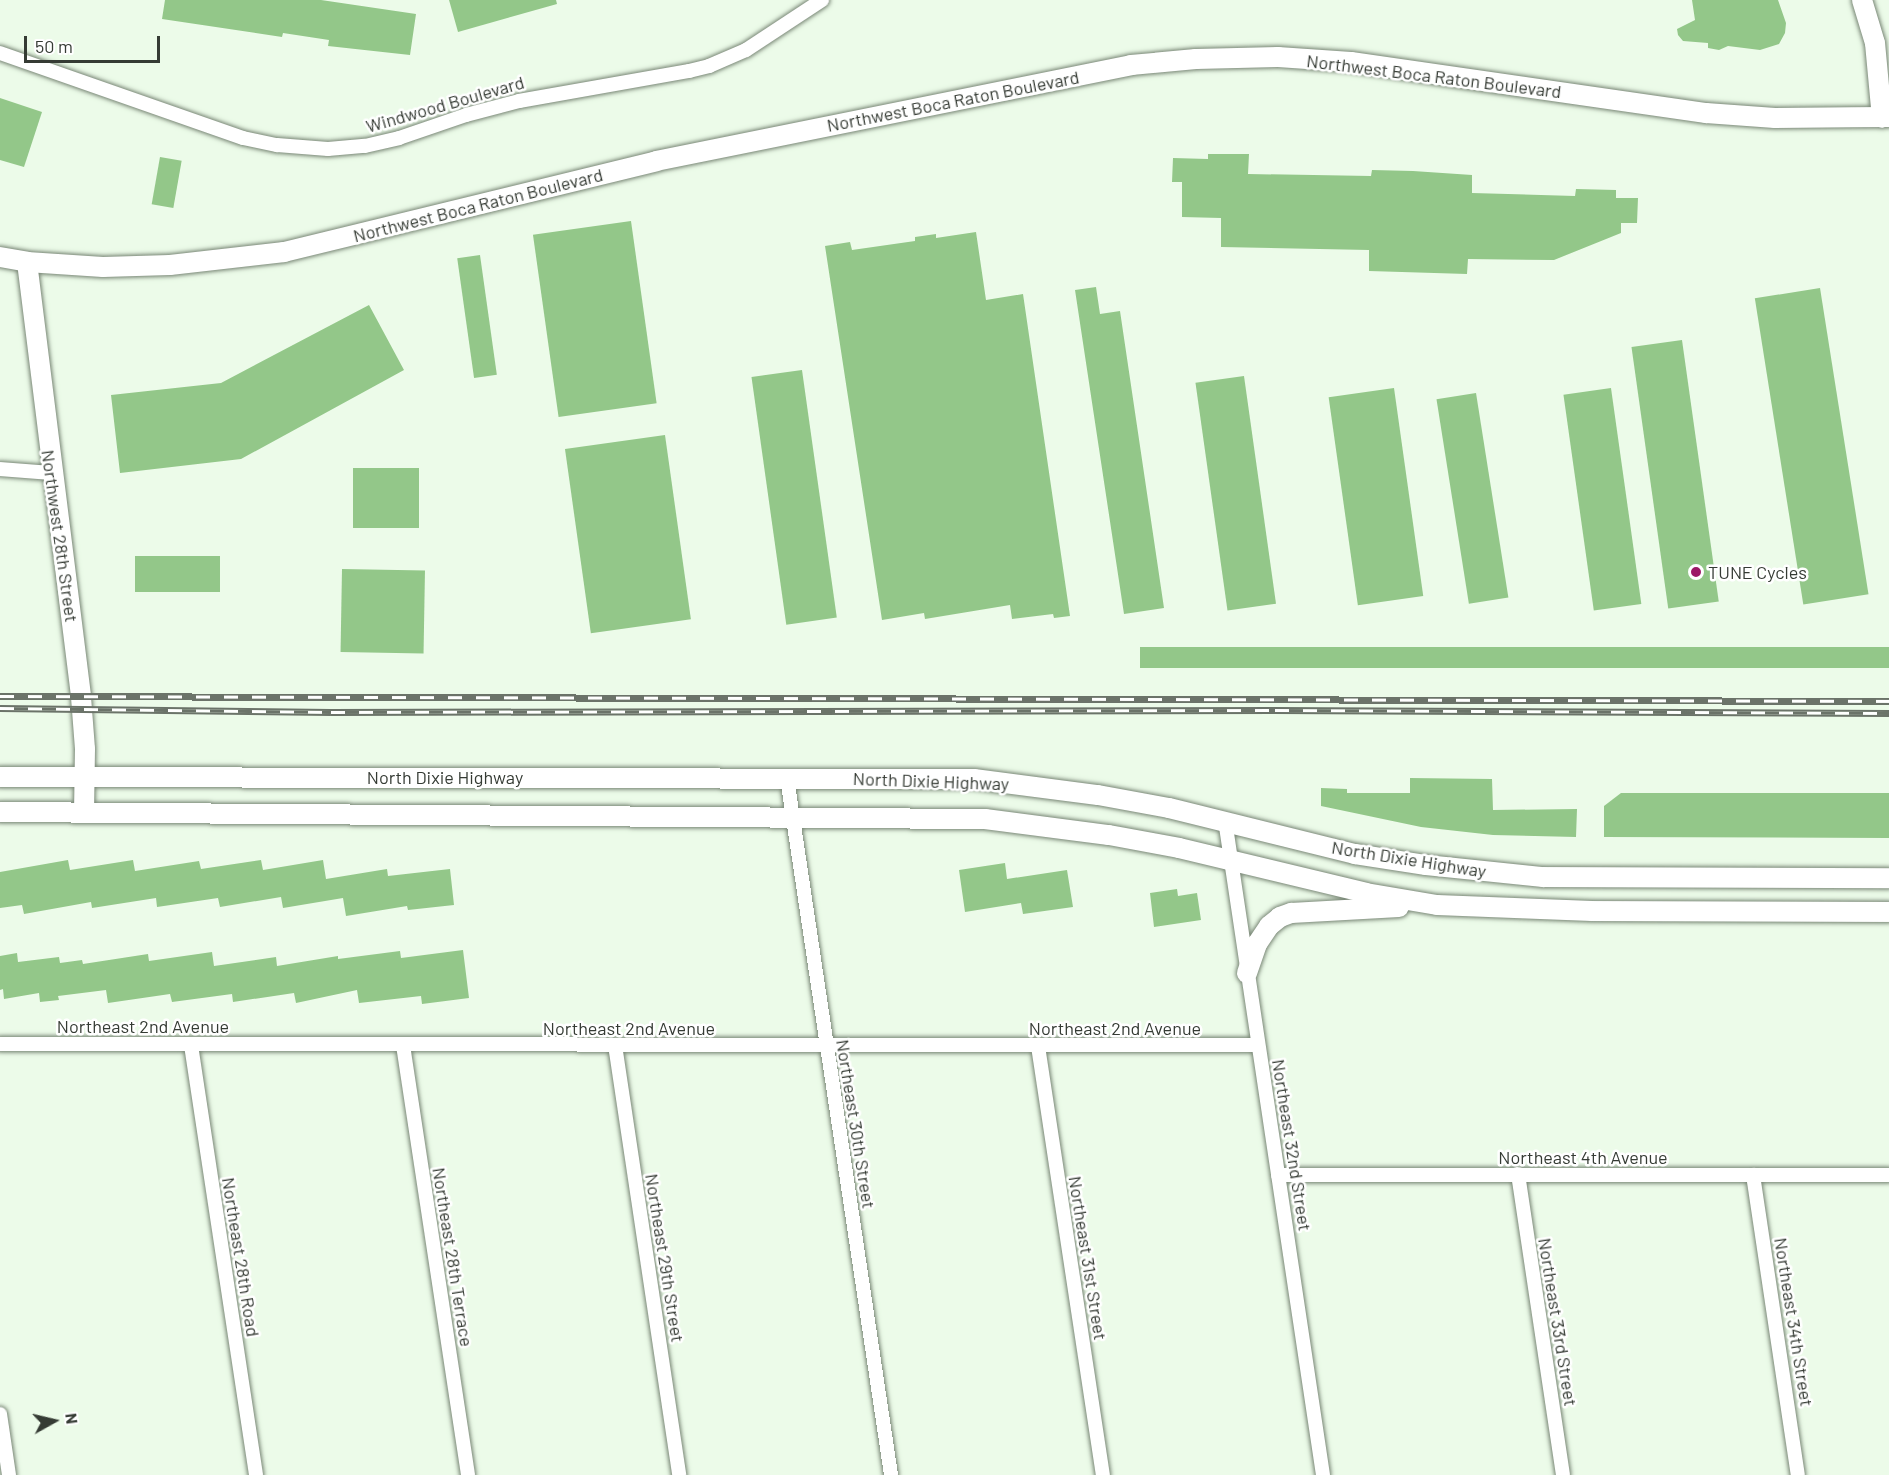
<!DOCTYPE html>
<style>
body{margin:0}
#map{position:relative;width:1889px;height:1475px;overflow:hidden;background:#ecfbe9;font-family:Barlow,sans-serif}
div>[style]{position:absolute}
.building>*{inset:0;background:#93c789;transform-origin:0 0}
.roads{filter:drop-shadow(0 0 2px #798776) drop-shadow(0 0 2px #798776)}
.street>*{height:14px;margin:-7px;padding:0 7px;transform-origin:7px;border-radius:7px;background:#fff}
.secondary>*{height:20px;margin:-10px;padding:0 10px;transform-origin:10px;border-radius:10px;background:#fff}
.rail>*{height:7px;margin-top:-3.5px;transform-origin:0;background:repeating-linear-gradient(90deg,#fff 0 14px,#6b7369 0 28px);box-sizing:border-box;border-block:2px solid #6b7369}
.dots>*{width:16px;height:16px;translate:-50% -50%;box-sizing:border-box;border:3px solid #fff;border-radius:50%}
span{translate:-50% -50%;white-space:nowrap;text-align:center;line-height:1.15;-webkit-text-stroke:5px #fff;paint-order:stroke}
.street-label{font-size:18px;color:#353b34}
.poi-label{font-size:18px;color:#353b34}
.left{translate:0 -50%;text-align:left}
.north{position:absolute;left:24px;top:1391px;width:60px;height:60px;-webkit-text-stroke:4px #fff;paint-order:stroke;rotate:82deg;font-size:16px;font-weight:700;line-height:24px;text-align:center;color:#353b34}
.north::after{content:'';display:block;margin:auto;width:21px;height:27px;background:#353b34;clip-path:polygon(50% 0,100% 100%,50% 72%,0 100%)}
.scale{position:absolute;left:24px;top:36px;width:136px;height:27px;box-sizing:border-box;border:3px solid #353b34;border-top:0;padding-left:8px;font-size:18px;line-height:21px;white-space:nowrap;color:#353b34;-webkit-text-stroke:4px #fff;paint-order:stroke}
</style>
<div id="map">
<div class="building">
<div style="clip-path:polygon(165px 0,321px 0,416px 14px,410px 55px,328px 46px,329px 40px,283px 33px,282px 37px,162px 19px)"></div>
<div style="clip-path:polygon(449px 0,556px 0,557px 4px,458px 32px)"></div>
<div style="clip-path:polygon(1692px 0,1778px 0,1786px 23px,1785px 33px,1779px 44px,1760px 50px,1728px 46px,1719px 50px,1708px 48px,1708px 43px,1683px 41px,1678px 35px,1677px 29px,1695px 20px)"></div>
<div style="clip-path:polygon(0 98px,42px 112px,24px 167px,0 160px)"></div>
<div style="clip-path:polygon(1208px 154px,1249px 154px,1248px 174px,1371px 176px,1372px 170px,1413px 171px,1472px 175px,1472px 193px,1575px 196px,1576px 189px,1616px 190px,1616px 198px,1638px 198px,1637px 223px,1621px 223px,1621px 233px,1554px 260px,1468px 259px,1467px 274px,1369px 271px,1369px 250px,1221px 247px,1221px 218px,1182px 217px,1182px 182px,1172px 182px,1173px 158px,1208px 159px)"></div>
<div style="left:160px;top:157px;width:22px;height:48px;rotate:10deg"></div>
<div style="left:631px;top:221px;width:184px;height:99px;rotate:82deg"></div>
<div style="clip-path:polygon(976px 232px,986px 300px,1023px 294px,1070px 616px,1054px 618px,1053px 614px,1012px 619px,1010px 605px,925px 619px,924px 613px,882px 620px,825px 246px,850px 242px,852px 250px,915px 241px,915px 237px,936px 234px,936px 238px)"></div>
<div style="left:480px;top:255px;width:121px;height:23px;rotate:82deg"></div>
<div style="clip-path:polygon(1096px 287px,1100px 314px,1120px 311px,1164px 608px,1124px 614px,1075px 290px)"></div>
<div style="left:1820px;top:288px;width:310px;height:66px;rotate:81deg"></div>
<div style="clip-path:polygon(369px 305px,404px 370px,241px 459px,120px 473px,111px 395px,221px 383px)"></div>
<div style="left:1682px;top:340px;width:264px;height:51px;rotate:82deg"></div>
<div style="left:802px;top:370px;width:250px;height:51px;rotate:82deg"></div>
<div style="left:1244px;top:376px;width:230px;height:49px;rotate:82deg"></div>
<div style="left:1394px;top:388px;width:210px;height:66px;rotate:82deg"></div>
<div style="left:1611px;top:388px;width:218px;height:48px;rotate:82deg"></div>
<div style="left:1476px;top:393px;width:207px;height:40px;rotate:81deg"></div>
<div style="left:665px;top:435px;width:186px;height:101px;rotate:82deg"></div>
<div style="left:353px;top:468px;width:66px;height:60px"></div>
<div style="left:135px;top:556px;width:85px;height:36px"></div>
<div style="left:342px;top:569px;width:83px;height:83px;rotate:1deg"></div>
<div style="left:1140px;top:647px;width:749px;height:21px"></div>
<div style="clip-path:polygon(1410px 778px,1492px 779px,1493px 810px,1577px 809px,1576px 837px,1493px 835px,1421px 827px,1321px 806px,1321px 788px,1347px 789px,1347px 793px,1410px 793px)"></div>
<div style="clip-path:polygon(1621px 793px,1889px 793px,1889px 838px,1604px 837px,1604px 806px)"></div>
<div style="clip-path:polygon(68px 860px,70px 870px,133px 860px,135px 871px,199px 861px,201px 869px,261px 860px,263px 870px,323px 860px,326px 879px,387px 869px,388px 876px,450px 869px,454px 905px,408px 910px,407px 906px,346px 916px,343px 898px,283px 908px,281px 897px,220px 907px,218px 898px,157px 907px,156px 898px,92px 908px,91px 902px,24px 914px,22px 905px,0 908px,0 872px)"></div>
<div style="clip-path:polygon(1005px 863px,1007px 879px,1067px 870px,1073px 907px,1023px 914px,1021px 903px,965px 912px,959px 870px)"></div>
<div style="clip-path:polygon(1177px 889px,1178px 896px,1197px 893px,1201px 920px,1154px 927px,1150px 893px)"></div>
<div style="clip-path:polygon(463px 950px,469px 998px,422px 1004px,421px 996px,359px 1003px,357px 990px,296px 1003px,294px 993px,233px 1002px,232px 994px,172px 1002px,170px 994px,108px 1003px,106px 990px,58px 996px,59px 1000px,40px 1002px,39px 993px,4px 999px,3px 989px,0 990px,0 956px,17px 953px,18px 962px,59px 957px,60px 963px,82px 960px,83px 964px,148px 954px,149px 961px,212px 952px,214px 966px,276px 957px,277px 966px,338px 956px,338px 959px,400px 951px,401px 958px)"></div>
</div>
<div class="roads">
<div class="street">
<div style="left:0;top:53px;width:257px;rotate:19.3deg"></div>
<div style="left:243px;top:138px;width:35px;rotate:12deg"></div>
<div style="left:277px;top:145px;width:51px;rotate:4.5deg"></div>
<div style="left:328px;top:149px;width:37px;rotate:-5deg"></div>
<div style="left:365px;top:146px;width:35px;rotate:-13deg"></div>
<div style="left:399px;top:138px;width:71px;rotate:-18.9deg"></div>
<div style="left:466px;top:115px;width:55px;rotate:-14.8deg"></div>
<div style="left:519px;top:101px;width:173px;rotate:-10deg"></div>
<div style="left:689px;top:71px;width:21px;rotate:-14deg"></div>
<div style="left:709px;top:66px;width:40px;rotate:-23.4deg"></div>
<div style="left:746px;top:50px;width:91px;rotate:-33.3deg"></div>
<div style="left:0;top:469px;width:51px;rotate:4.5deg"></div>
<div style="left:787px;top:778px;width:705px;rotate:81.51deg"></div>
<div style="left:1225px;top:820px;width:662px;rotate:81.49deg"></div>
<div style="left:0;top:1044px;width:1258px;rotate:0.05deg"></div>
<div style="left:191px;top:1045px;width:435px;rotate:81.4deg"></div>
<div style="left:403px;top:1045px;width:435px;rotate:81.4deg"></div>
<div style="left:615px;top:1045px;width:435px;rotate:81.5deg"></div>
<div style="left:1038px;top:1046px;width:434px;rotate:81.4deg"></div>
<div style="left:1518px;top:1174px;width:304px;rotate:81.5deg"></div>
<div style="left:1278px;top:1175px;width:611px"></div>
<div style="left:1753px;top:1175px;width:303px;rotate:81.5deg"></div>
<div style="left:0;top:1414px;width:62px;rotate:81.6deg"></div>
</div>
<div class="secondary">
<div style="left:1862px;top:0;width:45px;rotate:73.2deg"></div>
<div style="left:1875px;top:43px;width:75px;rotate:84.7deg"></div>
<div style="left:0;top:257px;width:27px;rotate:10deg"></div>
<div style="left:27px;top:262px;width:76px;rotate:3.8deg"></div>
<div style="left:103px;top:267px;width:67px;rotate:-1.7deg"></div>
<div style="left:170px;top:265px;width:115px;rotate:-6.5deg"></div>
<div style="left:284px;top:252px;width:383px;rotate:-13.7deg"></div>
<div style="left:656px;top:161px;width:485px;rotate:-11.4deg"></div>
<div style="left:1131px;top:65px;width:65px;rotate:-5.3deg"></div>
<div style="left:1196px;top:59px;width:82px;rotate:-1.4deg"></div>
<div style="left:1278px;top:57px;width:73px;rotate:3.9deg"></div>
<div style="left:1351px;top:62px;width:359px;rotate:8.2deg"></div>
<div style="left:1706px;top:113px;width:69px;rotate:4.1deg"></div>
<div style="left:1775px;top:118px;width:114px;rotate:-0.5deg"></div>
<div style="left:27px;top:262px;width:438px;rotate:82.9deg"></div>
<div style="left:81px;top:697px;width:52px;rotate:85.6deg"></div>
<div style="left:85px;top:749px;width:62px;rotate:90.9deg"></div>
<div style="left:0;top:777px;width:974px;rotate:0.12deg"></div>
<div style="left:974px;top:779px;width:125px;rotate:7.4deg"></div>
<div style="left:1098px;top:795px;width:72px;rotate:10.4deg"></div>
<div style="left:1169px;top:808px;width:192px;rotate:13.9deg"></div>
<div style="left:1355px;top:854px;width:72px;rotate:8.8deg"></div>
<div style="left:1426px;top:865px;width:118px;rotate:5.9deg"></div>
<div style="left:1543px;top:877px;width:346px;rotate:0.2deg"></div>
<div style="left:0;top:812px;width:985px;rotate:0.41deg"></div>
<div style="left:985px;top:819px;width:125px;rotate:7.4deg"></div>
<div style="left:1109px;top:835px;width:71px;rotate:10.5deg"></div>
<div style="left:1179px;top:848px;width:192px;rotate:13.5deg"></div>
<div style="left:1366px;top:893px;width:72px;rotate:9.6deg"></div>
<div style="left:1437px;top:905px;width:155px;rotate:2.2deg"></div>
<div style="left:1592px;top:911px;width:297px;rotate:0.2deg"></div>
<div style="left:1247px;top:973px;width:31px;rotate:-71deg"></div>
<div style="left:1257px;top:944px;width:22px;rotate:-56deg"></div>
<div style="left:1269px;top:926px;width:14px;rotate:-39deg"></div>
<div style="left:1280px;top:917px;width:12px;rotate:-20deg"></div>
<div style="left:1291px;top:913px;width:108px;rotate:-3.2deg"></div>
</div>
</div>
<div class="rail">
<div style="left:0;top:696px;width:1889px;rotate:0.15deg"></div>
<div style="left:0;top:708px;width:331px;rotate:0.7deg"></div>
<div style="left:331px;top:712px;width:944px;rotate:-0.12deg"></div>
<div style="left:1275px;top:710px;width:614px;rotate:0.28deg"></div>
</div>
<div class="dots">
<div style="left:1696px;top:572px;background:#9d1767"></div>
</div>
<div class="street-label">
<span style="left:1434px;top:76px;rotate:7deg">Northwest Boca Raton Boulevard</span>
<span style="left:953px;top:101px;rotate:-11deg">Northwest Boca Raton Boulevard</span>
<span style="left:445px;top:104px;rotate:-16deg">Windwood Boulevard</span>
<span style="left:478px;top:205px;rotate:-14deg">Northwest Boca Raton Boulevard</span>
<span style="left:60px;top:536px;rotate:82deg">Northwest 28th Street</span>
<span style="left:445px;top:777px">North Dixie Highway</span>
<span style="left:931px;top:781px;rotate:2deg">North Dixie Highway</span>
<span style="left:1409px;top:859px;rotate:9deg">North Dixie Highway</span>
<span style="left:143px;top:1026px">Northeast 2nd Avenue</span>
<span style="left:629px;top:1028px">Northeast 2nd Avenue</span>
<span style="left:1115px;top:1028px">Northeast 2nd Avenue</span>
<span style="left:856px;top:1124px;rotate:81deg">Northeast 30th Street</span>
<span style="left:1292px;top:1145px;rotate:81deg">Northeast 32nd Street</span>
<span style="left:1583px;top:1157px">Northeast 4th Avenue</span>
<span style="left:241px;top:1257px;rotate:81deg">Northeast 28th Road</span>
<span style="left:453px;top:1257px;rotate:81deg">Northeast 28th Terrace</span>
<span style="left:665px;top:1258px;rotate:81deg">Northeast 29th Street</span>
<span style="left:1088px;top:1258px;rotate:81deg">Northeast 31st Street</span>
<span style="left:1558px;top:1322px;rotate:81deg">Northeast 33rd Street</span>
<span style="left:1794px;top:1322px;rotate:81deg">Northeast 34th Street</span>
</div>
<div class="poi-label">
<span class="left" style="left:1708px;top:572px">TUNE Cycles</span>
</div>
<div class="north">N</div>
<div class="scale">50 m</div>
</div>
